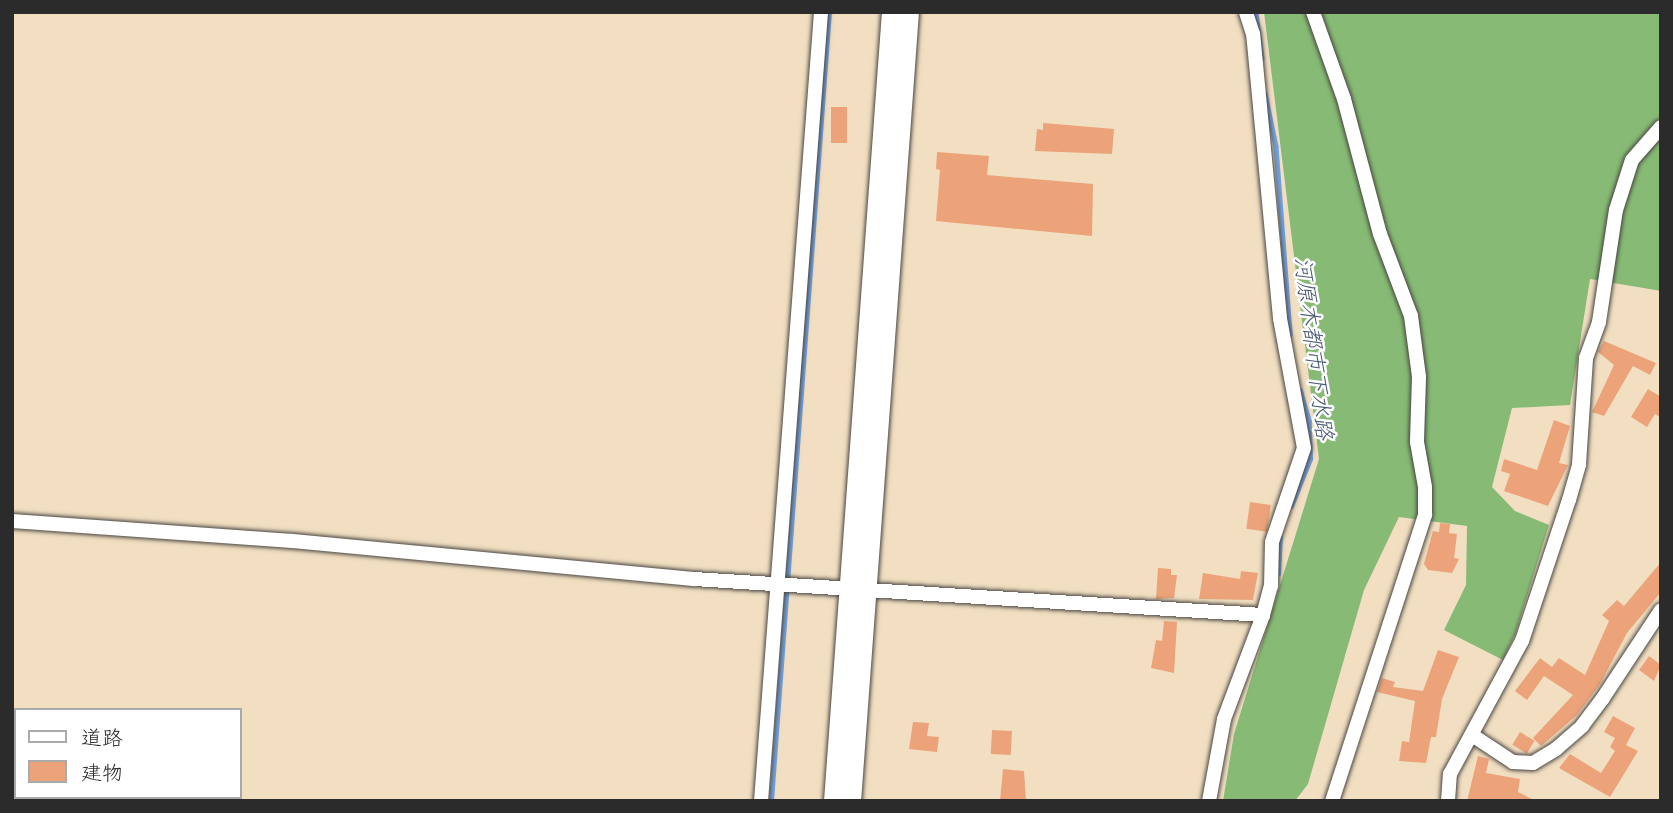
<!DOCTYPE html>
<meta charset="utf-8">
<style>
body{margin:0}
#map{position:relative;width:1673px;height:813px;overflow:hidden;background:#f2dfc2;font-family:"Patrick Hand","Klee One",sans-serif}
div>[style]{position:absolute}
.forest>*{inset:0;background:#87bb75}
.stream>*{height:4.5px;margin:-2.25px;padding:0 2.25px;transform-origin:2.25px;border-radius:2.25px;background:#73a1dc}
.building>*{inset:0;background:#eca37a;transform-origin:0 0}
.roads{filter:drop-shadow(0 0 2px #494642) drop-shadow(0 0 2px #494642)}
.street>*{height:14px;margin:-7px;padding:0 7px;transform-origin:7px;border-radius:7px;background:#fff}
.secondary>*{height:19px;margin:-9.5px;padding:0 9.5px;transform-origin:9.5px;border-radius:9.5px;background:#fff}
span{translate:-50% -50%;white-space:nowrap;text-align:center;line-height:1.15;-webkit-text-stroke:5px #fff;paint-order:stroke}
.water-label{font-size:23px;color:#485a72;font-style:italic}
.frame{position:absolute;inset:0;border:14px solid #2b2b2b;pointer-events:none}
.legend{position:absolute;left:14px;top:708px;width:228px;height:91px;box-sizing:border-box;background:#fff;border:2px solid #aaa;margin:0;padding:9px 12px;list-style:none;font-size:21px;color:#2b2b2b}
.legend li{display:flex;align-items:center;gap:14px;height:35px}
.legend b{width:35px;border:2px solid #aaa}
</style>
<div id="map">
<div class="forest">
<div style="clip-path:polygon(1264px 12px,1661px 12px,1661px 291px,1590px 279px,1570px 405px,1512px 408px,1492px 487px,1515px 511px,1549px 525px,1516px 632px,1503px 660px,1444px 630px,1466px 585px,1467px 526px,1399px 517px,1364px 590px,1308px 784px,1295px 801px,1223px 801px,1234px 734px,1319px 459px)"></div>
</div>
<div class="stream">
<div style="left:1256px;top:12px;width:47px;rotate:82.7deg"></div>
<div style="left:1265px;top:93px;width:54px;rotate:78.3deg"></div>
<div style="left:1276px;top:146px;width:189px;rotate:85.7deg"></div>
<div style="left:1291px;top:506px;width:51px;rotate:-68deg"></div>
<div style="left:1310px;top:459px;width:37px;rotate:-92deg"></div>
<div style="left:1309px;top:422px;width:32px;rotate:-106deg"></div>
<div style="left:1278px;top:574px;width:37px;rotate:-87deg"></div>
<div style="left:771px;top:801px;width:791px;rotate:-85.8deg"></div>
</div>
<div class="building">
<div style="left:831px;top:107px;width:16px;height:36px"></div>
<div style="clip-path:polygon(1043px 123px,1114px 129px,1112px 154px,1035px 151px,1037px 129px,1043px 130px)"></div>
<div style="clip-path:polygon(937px 152px,989px 156px,987px 175px,1093px 184px,1092px 236px,936px 221px,940px 170px,936px 169px)"></div>
<div style="clip-path:polygon(1604px 341px,1656px 363px,1650px 375px,1633px 366px,1604px 416px,1592px 412px,1614px 365px,1598px 352px)"></div>
<div style="clip-path:polygon(1648px 389px,1661px 397px,1661px 418px,1655px 414px,1647px 427px,1631px 417px)"></div>
<div style="clip-path:polygon(1554px 420px,1570px 426px,1559px 463px,1568px 465px,1548px 506px,1504px 491px,1510px 474px,1501px 471px,1504px 459px,1537px 470px)"></div>
<div style="left:1250px;top:502px;width:21px;height:27px;rotate:8deg"></div>
<div style="clip-path:polygon(1440px 523px,1450px 524px,1449px 533px,1457px 534px,1454px 558px,1459px 559px,1452px 573px,1428px 570px,1424px 564px,1433px 531px,1439px 532px)"></div>
<div style="clip-path:polygon(1661px 562px,1661px 592px,1627px 633px,1600px 684px,1577px 715px,1541px 746px,1533px 738px,1573px 695px,1544px 676px,1527px 700px,1515px 691px,1540px 658px,1552px 667px,1559px 658px,1585px 675px,1609px 621px,1602px 615px,1617px 600px,1624px 606px)"></div>
<div style="clip-path:polygon(1158px 568px,1171px 569px,1171px 575px,1177px 575px,1174px 598px,1156px 599px)"></div>
<div style="clip-path:polygon(1241px 571px,1258px 573px,1253px 600px,1199px 599px,1203px 573px,1240px 579px)"></div>
<div style="clip-path:polygon(1164px 621px,1177px 622px,1174px 673px,1151px 668px,1156px 640px,1162px 641px)"></div>
<div style="clip-path:polygon(1438px 650px,1459px 657px,1442px 699px,1436px 737px,1431px 737px,1426px 763px,1399px 761px,1402px 741px,1409px 742px,1415px 701px,1377px 692px,1382px 678px,1395px 682px,1393px 687px,1423px 691px)"></div>
<div style="clip-path:polygon(1649px 656px,1661px 665px,1654px 681px,1639px 670px)"></div>
<div style="clip-path:polygon(1613px 716px,1635px 728px,1626px 745px,1638px 751px,1610px 797px,1559px 768px,1570px 754px,1601px 773px,1615px 751px,1610px 747px,1615px 738px,1604px 732px)"></div>
<div style="clip-path:polygon(913px 722px,929px 723px,927px 736px,939px 737px,937px 752px,909px 749px)"></div>
<div style="left:992px;top:730px;width:20px;height:24px;rotate:3deg"></div>
<div style="left:1520px;top:732px;width:17px;height:15px;rotate:31deg"></div>
<div style="clip-path:polygon(1478px 756px,1489px 759px,1486px 773px,1520px 779px,1518px 792px,1536px 801px,1467px 801px)"></div>
<div style="clip-path:polygon(1003px 769px,1024px 771px,1026px 801px,1000px 801px)"></div>
</div>
<div class="roads">
<div class="street">
<div style="left:1313px;top:12px;width:92px;rotate:70.4deg"></div>
<div style="left:1344px;top:99px;width:140px;rotate:75.1deg"></div>
<div style="left:1380px;top:234px;width:88px;rotate:69.3deg"></div>
<div style="left:1411px;top:316px;width:62px;rotate:82.5deg"></div>
<div style="left:1419px;top:377px;width:65px;rotate:91.8deg"></div>
<div style="left:1417px;top:442px;width:46px;rotate:79.9deg"></div>
<div style="left:1425px;top:487px;width:28px;rotate:90deg"></div>
<div style="left:1425px;top:515px;width:301px;rotate:108deg"></div>
<div style="left:12px;top:521px;width:281px;rotate:4.1deg"></div>
<div style="left:292px;top:541px;width:404px;rotate:5.4deg"></div>
<div style="left:694px;top:579px;width:570px;rotate:3.62deg"></div>
<div style="left:1472px;top:735px;width:49px;rotate:33.4deg"></div>
<div style="left:1513px;top:762px;width:20px;rotate:3deg"></div>
<div style="left:1533px;top:763px;width:27px;rotate:-31deg"></div>
<div style="left:1556px;top:749px;width:35px;rotate:-41deg"></div>
<div style="left:1582px;top:726px;width:35px;rotate:-53deg"></div>
<div style="left:1603px;top:698px;width:105px;rotate:-56.6deg"></div>
<div style="left:761px;top:801px;width:791px;rotate:-85.65deg"></div>
<div style="left:1209px;top:801px;width:83px;rotate:-79.6deg"></div>
<div style="left:1224px;top:719px;width:111px;rotate:-69.4deg"></div>
<div style="left:1263px;top:615px;width:30px;rotate:-75deg"></div>
<div style="left:1271px;top:586px;width:44px;rotate:-88.7deg"></div>
<div style="left:1272px;top:542px;width:99px;rotate:-71.2deg"></div>
<div style="left:1304px;top:448px;width:132px;rotate:-100.5deg"></div>
<div style="left:1280px;top:318px;width:285px;rotate:-95.4deg"></div>
<div style="left:1253px;top:34px;width:23px;rotate:-108deg"></div>
<div style="left:1448px;top:801px;width:27px;rotate:-86deg"></div>
<div style="left:1450px;top:774px;width:151px;rotate:-61.6deg"></div>
<div style="left:1522px;top:641px;width:149px;rotate:-71.6deg"></div>
<div style="left:1569px;top:500px;width:37px;rotate:-74deg"></div>
<div style="left:1579px;top:464px;width:106px;rotate:-86.2deg"></div>
<div style="left:1586px;top:358px;width:38px;rotate:-70deg"></div>
<div style="left:1599px;top:322px;width:113px;rotate:-81.4deg"></div>
<div style="left:1616px;top:210px;width:52px;rotate:-72.3deg"></div>
<div style="left:1632px;top:160px;width:44px;rotate:-48.7deg"></div>
</div>
<div class="secondary">
<div style="left:833px;top:801px;width:791px;rotate:-85.8deg"></div>
<div style="left:851px;top:801px;width:791px;rotate:-85.8deg"></div>
</div>
</div>
<div class="water-label">
<span style="left:1314px;top:348px;rotate:83deg">河原木都市下水路</span>
</div>
<div class="frame"></div>
<ul class="legend">
<li><b style="height:9px;background:#fff"></b>道路</li>
<li><b style="height:19px;background:#eca37a"></b>建物</li>
</ul>
</div>
